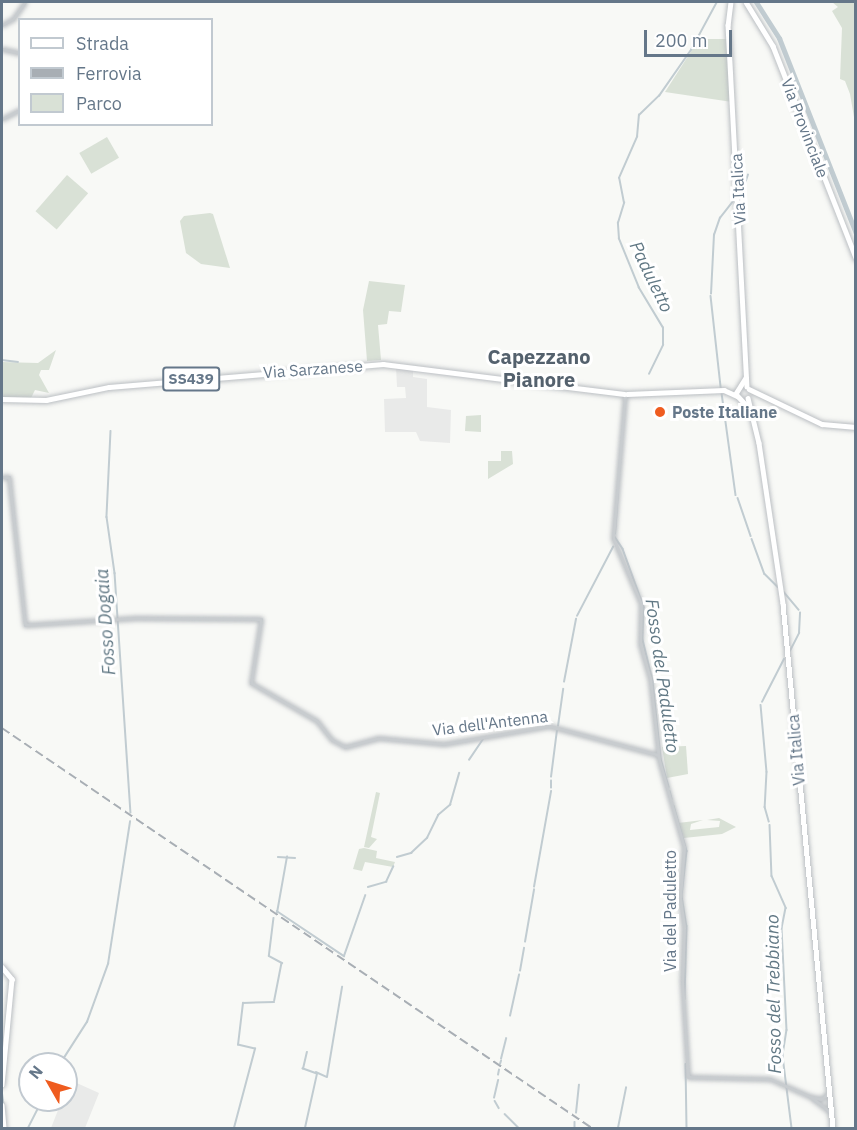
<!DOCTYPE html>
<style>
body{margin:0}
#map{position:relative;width:857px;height:1130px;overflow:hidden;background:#f8f9f6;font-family:"IBM Plex Sans",sans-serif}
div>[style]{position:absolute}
.built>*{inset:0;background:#e9eae9}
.green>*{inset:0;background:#d9e1d6;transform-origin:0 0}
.stream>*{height:1.5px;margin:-0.75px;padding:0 0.75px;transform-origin:0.75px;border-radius:0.75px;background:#c1ccd1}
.river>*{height:5px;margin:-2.5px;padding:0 2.5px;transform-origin:2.5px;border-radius:2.5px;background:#c1ccd1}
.roads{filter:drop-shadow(0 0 2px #bbbfc3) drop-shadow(0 0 2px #bbbfc3)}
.minor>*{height:3px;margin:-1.5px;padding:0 1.5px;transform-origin:1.5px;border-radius:1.5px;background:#c8cccf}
.major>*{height:4.5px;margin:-2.25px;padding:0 2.25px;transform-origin:2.25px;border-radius:2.25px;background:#fff}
.rail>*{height:1.5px;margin-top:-0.75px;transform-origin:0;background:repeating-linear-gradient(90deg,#a8aeb4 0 9px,transparent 0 13.5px)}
.dots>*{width:16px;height:16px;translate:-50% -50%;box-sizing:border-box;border:3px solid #fff;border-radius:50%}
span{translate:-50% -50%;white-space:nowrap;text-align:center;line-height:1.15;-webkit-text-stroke:6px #fff;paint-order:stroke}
.shield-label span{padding:2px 4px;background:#fff;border:2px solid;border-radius:4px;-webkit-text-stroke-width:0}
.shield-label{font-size:15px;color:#657789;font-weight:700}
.street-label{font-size:16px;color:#657789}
.poi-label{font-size:16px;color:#657789;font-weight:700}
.left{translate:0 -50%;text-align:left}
.water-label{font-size:18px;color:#617884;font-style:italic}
.quarter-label{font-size:20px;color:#54616d;font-weight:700}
.frame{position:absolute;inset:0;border:3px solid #657789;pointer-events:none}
.legend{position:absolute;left:18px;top:18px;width:195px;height:108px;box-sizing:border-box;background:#fff;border:2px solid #c1c9d0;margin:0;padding:8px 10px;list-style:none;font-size:18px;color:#657789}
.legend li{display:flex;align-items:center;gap:12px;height:30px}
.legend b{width:30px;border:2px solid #c1c9d0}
.north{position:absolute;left:18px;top:1052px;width:60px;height:60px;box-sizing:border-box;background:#fff;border:2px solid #c1c9d0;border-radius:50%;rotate:309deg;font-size:16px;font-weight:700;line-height:24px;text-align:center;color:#657789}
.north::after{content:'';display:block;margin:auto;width:21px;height:27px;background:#ef5c1f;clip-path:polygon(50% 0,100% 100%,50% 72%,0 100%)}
.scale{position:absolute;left:644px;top:30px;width:88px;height:27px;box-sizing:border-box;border:3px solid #657789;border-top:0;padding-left:8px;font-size:18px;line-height:21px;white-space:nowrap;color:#657789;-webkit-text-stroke:4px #fff;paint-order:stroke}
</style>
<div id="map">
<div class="built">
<div style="clip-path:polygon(396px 367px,413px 369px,413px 377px,427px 379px,427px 407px,451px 410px,450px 443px,420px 441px,416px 432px,385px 432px,384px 399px,406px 398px,405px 387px,397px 387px)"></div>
<div style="clip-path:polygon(70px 1080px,99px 1093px,85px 1128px,51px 1128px,62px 1100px,66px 1100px)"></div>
</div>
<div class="green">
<div style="clip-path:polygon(832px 2px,855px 2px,855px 123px,850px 94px,845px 81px,840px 79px,842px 28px,832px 11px,838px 7px)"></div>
<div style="clip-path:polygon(699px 39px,728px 39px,732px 102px,665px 92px)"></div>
<div style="left:107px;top:137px;width:24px;height:32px;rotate:60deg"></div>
<div style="left:67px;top:175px;width:28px;height:48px;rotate:41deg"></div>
<div style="clip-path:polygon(210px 213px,213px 214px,230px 268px,201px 264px,186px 253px,180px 221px,184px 216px)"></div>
<div style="clip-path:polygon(369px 281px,405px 285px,401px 312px,389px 311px,387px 324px,378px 325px,381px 360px,367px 361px,363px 310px)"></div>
<div style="clip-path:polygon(56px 350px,49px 370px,41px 370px,39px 375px,49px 393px,35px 390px,31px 398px,2px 398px,2px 362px,38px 363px)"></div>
<div style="clip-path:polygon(481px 415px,481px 432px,465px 431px,466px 416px)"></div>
<div style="clip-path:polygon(501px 451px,512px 451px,513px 464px,488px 479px,488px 461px,501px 461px)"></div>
<div style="clip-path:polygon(686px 746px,688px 774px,667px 778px,662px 747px)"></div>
<div style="clip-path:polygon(376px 792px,380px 793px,371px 837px,377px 839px,369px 848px,364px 847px)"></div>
<div style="clip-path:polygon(719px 818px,736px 827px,722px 834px,684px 838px,678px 823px,703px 820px,691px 824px,690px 830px,719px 827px,720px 821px,707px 820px)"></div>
<div style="clip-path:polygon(364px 848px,377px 851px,376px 858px,395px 862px,393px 867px,365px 862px,362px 871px,353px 869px,359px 849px)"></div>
</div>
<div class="stream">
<div style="left:742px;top:192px;width:18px;rotate:-71deg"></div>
<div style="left:711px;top:294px;width:59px;rotate:-87.1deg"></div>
<div style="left:714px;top:235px;width:18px;rotate:-71deg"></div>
<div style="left:720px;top:218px;width:23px;rotate:-52deg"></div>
<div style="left:711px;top:296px;width:92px;rotate:83.7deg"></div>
<div style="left:2px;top:360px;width:16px;rotate:7deg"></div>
<div style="left:649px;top:374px;width:32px;rotate:-64deg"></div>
<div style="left:663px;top:345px;width:17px;rotate:-90deg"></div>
<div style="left:663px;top:328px;width:47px;rotate:-121deg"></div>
<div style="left:639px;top:288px;width:53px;rotate:-112.2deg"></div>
<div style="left:619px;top:239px;width:16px;rotate:-94deg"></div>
<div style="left:618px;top:223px;width:21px;rotate:-73deg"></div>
<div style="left:624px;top:203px;width:25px;rotate:-101deg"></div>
<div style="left:619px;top:178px;width:45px;rotate:-66.3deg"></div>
<div style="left:637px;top:137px;width:22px;rotate:-85deg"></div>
<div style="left:639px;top:115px;width:28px;rotate:-44deg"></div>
<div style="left:659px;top:96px;width:56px;rotate:-55.2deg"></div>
<div style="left:691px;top:50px;width:55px;rotate:-61.6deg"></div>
<div style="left:722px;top:393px;width:103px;rotate:82.2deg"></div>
<div style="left:111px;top:431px;width:86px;rotate:92.7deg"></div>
<div style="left:107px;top:517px;width:57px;rotate:81.9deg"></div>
<div style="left:115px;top:573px;width:240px;rotate:86.2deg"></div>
<div style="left:738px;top:498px;width:40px;rotate:71.1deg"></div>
<div style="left:615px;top:534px;width:43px;rotate:-86deg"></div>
<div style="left:615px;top:537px;width:14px;rotate:56deg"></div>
<div style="left:623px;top:549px;width:62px;rotate:70.1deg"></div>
<div style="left:644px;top:607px;width:33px;rotate:92deg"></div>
<div style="left:643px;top:640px;width:42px;rotate:76.3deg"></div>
<div style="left:653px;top:681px;width:78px;rotate:84.1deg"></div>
<div style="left:661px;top:759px;width:29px;rotate:74deg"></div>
<div style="left:752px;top:539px;width:37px;rotate:70deg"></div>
<div style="left:765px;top:574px;width:18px;rotate:45deg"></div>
<div style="left:784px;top:592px;width:23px;rotate:50deg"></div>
<div style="left:577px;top:616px;width:78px;rotate:-62.4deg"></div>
<div style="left:790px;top:651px;width:20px;rotate:-63deg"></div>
<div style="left:799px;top:633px;width:20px;rotate:-87deg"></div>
<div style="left:564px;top:682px;width:64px;rotate:-79.2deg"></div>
<div style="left:762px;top:702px;width:48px;rotate:-62.9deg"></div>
<div style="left:761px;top:705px;width:67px;rotate:84.9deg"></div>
<div style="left:767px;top:772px;width:35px;rotate:93deg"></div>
<div style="left:765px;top:807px;width:15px;rotate:74deg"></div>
<div style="left:558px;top:726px;width:37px;rotate:-82deg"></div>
<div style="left:469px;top:760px;width:25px;rotate:-56deg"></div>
<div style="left:551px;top:777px;width:47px;rotate:-82.7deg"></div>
<div style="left:551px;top:788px;width:7px;rotate:-90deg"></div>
<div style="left:670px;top:791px;width:8px;rotate:76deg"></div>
<div style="left:674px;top:806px;width:47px;rotate:73.9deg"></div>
<div style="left:687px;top:851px;width:45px;rotate:96.3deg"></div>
<div style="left:682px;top:896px;width:30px;rotate:81deg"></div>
<div style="left:687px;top:926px;width:73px;rotate:91.6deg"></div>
<div style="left:770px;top:825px;width:51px;rotate:87.8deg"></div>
<div style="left:772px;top:876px;width:35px;rotate:66deg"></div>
<div style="left:786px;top:908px;width:20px;rotate:101deg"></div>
<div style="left:782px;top:928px;width:102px;rotate:87.2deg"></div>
<div style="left:787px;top:1030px;width:26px;rotate:99deg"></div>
<div style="left:783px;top:1056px;width:73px;rotate:82.9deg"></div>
<div style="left:278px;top:857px;width:17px;rotate:3deg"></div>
<div style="left:397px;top:857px;width:15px;rotate:-16deg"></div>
<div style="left:411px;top:853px;width:22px;rotate:-43deg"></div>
<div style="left:427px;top:838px;width:25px;rotate:-64deg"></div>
<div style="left:438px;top:815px;width:16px;rotate:-40deg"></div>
<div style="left:450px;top:805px;width:33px;rotate:-74deg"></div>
<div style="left:368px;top:887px;width:19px;rotate:-16deg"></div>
<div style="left:386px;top:882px;width:17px;rotate:-65deg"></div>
<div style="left:534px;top:887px;width:97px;rotate:-79.9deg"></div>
<div style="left:277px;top:911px;width:81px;rotate:33.9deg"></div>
<div style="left:344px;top:956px;width:64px;rotate:-70.7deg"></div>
<div style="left:277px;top:913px;width:57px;rotate:-79.9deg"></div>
<div style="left:274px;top:918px;width:38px;rotate:97deg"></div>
<div style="left:269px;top:956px;width:15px;rotate:28deg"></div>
<div style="left:282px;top:963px;width:38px;rotate:101deg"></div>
<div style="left:525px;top:942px;width:53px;rotate:-80.2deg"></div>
<div style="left:520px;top:971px;width:23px;rotate:-80deg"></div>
<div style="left:510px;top:1016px;width:42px;rotate:-77.6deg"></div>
<div style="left:501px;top:1059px;width:21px;rotate:-76deg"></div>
<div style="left:60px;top:1064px;width:50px;rotate:-57.3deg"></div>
<div style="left:87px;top:1022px;width:62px;rotate:-70.1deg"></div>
<div style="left:108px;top:964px;width:144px;rotate:-81.2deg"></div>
<div style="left:500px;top:1064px;width:3px;rotate:-72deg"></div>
<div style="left:686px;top:1064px;width:64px;rotate:89.1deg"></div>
<div style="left:316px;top:1072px;width:12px;rotate:24deg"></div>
<div style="left:327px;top:1077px;width:91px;rotate:-80.5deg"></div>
<div style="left:498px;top:1075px;width:5px;rotate:-79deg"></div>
<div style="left:2px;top:1090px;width:14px;rotate:82deg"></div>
<div style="left:494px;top:1098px;width:18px;rotate:-77deg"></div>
<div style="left:495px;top:1101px;width:8px;rotate:60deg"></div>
<div style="left:576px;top:1113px;width:28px;rotate:-84deg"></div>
<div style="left:505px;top:1114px;width:20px;rotate:45deg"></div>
<div style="left:575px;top:1122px;width:6px;rotate:90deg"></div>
<div style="left:28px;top:1128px;width:31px;rotate:-63deg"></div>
<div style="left:234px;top:1128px;width:82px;rotate:-75.1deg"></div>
<div style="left:255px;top:1049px;width:17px;rotate:-167deg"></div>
<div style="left:238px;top:1045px;width:42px;rotate:-83.2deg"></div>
<div style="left:243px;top:1003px;width:31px;rotate:-2deg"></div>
<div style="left:305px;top:1128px;width:55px;rotate:-77.5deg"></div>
<div style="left:317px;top:1074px;width:15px;rotate:-160deg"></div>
<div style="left:303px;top:1069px;width:17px;rotate:-77deg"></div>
<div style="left:618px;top:1128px;width:41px;rotate:-78.7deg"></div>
</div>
<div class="river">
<div style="left:756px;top:2px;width:43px;rotate:57.4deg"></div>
<div style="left:779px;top:38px;width:210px;rotate:68.5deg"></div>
</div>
<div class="roads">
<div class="minor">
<div style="left:2px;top:25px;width:13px;rotate:-29deg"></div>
<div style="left:13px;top:19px;width:21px;rotate:-55deg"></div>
<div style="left:2px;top:49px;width:18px;rotate:13deg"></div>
<div style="left:2px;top:119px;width:20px;rotate:-27deg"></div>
<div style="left:625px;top:396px;width:143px;rotate:94.8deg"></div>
<div style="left:613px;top:538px;width:72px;rotate:67deg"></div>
<div style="left:641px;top:604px;width:40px;rotate:91.4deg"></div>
<div style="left:640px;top:644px;width:35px;rotate:74deg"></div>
<div style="left:650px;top:678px;width:82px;rotate:83.7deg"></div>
<div style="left:659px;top:760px;width:91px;rotate:74deg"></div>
<div style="left:684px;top:847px;width:51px;rotate:94.5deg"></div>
<div style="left:680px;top:898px;width:29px;rotate:82deg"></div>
<div style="left:684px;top:927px;width:54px;rotate:92.1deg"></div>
<div style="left:682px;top:981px;width:96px;rotate:86.4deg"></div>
<div style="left:688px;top:1077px;width:82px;rotate:1.4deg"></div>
<div style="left:770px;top:1079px;width:45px;rotate:23.7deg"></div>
<div style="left:811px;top:1097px;width:10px;rotate:11deg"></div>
<div style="left:821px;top:1099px;width:10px;rotate:-37deg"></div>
<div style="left:2px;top:477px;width:7px"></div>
<div style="left:9px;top:477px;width:149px;rotate:83.8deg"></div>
<div style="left:25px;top:625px;width:111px;rotate:-3.6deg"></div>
<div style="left:136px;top:618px;width:125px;rotate:0.5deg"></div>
<div style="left:261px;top:619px;width:65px;rotate:98.9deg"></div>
<div style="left:251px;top:683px;width:76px;rotate:29.9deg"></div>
<div style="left:317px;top:721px;width:24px;rotate:52deg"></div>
<div style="left:332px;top:740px;width:15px;rotate:28deg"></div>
<div style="left:345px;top:747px;width:34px;rotate:-15deg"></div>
<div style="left:378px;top:738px;width:66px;rotate:5.2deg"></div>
<div style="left:444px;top:744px;width:107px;rotate:-9.7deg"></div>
<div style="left:549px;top:726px;width:113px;rotate:14.9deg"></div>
<div style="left:812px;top:1098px;width:23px;rotate:38deg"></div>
</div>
<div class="major">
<div style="left:731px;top:2px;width:23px;rotate:97deg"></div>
<div style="left:728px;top:25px;width:362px;rotate:87deg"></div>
<div style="left:746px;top:2px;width:52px;rotate:58.5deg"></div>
<div style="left:773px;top:46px;width:228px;rotate:68.6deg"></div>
<div style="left:746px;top:378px;width:19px;rotate:122deg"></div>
<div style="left:736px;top:394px;width:19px;rotate:47deg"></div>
<div style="left:749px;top:389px;width:81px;rotate:25.6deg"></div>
<div style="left:822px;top:424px;width:34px;rotate:5deg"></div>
<div style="left:627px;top:394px;width:97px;rotate:-2.4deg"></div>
<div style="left:724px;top:390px;width:14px;rotate:25deg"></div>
<div style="left:748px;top:398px;width:46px;rotate:76.3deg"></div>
<div style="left:759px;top:443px;width:163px;rotate:81.5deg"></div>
<div style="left:783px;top:604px;width:526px;rotate:84.55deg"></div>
<div style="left:2px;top:399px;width:44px;rotate:1.3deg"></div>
<div style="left:46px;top:400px;width:64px;rotate:-11.7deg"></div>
<div style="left:109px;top:387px;width:275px;rotate:-4.8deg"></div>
<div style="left:383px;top:364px;width:243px;rotate:7.1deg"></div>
<div style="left:2px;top:967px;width:16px;rotate:50deg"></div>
<div style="left:12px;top:979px;width:106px;rotate:95.4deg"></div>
<div style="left:2px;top:1105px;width:23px;rotate:85deg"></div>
</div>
</div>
<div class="rail">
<div style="left:2px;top:728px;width:713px;rotate:34.14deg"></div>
</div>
<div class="dots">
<div style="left:660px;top:412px;background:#ef5c1f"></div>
</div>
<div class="shield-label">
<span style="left:191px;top:379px">SS439</span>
</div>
<div class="street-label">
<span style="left:805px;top:128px;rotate:69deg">Via Provinciale</span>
<span style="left:738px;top:189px;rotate:-93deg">Via Italica</span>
<span style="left:313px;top:369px;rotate:-4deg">Via Sarzanese</span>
<span style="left:490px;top:723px;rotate:-7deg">Via dell'Antenna</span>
<span style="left:796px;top:750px;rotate:-95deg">Via Italica</span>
<span style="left:670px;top:911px;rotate:-90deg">Via del Paduletto</span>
</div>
<div class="poi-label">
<span class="left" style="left:672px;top:412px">Poste Italiane</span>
</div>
<div class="water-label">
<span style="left:651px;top:277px;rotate:64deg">Paduletto</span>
<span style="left:106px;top:622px;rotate:-94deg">Fosso Dogaia</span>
<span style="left:662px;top:676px;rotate:82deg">Fosso del Paduletto</span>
<span style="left:774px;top:994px;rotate:-91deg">Fosso del Trebbiano</span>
</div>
<div class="quarter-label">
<span style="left:539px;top:368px">Capezzano<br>Pianore</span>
</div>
<div class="frame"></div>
<ul class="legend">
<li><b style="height:8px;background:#fff"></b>Strada</li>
<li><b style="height:8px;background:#a8aeb4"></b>Ferrovia</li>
<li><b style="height:16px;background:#d9e1d6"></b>Parco</li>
</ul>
<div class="north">N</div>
<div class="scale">200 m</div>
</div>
